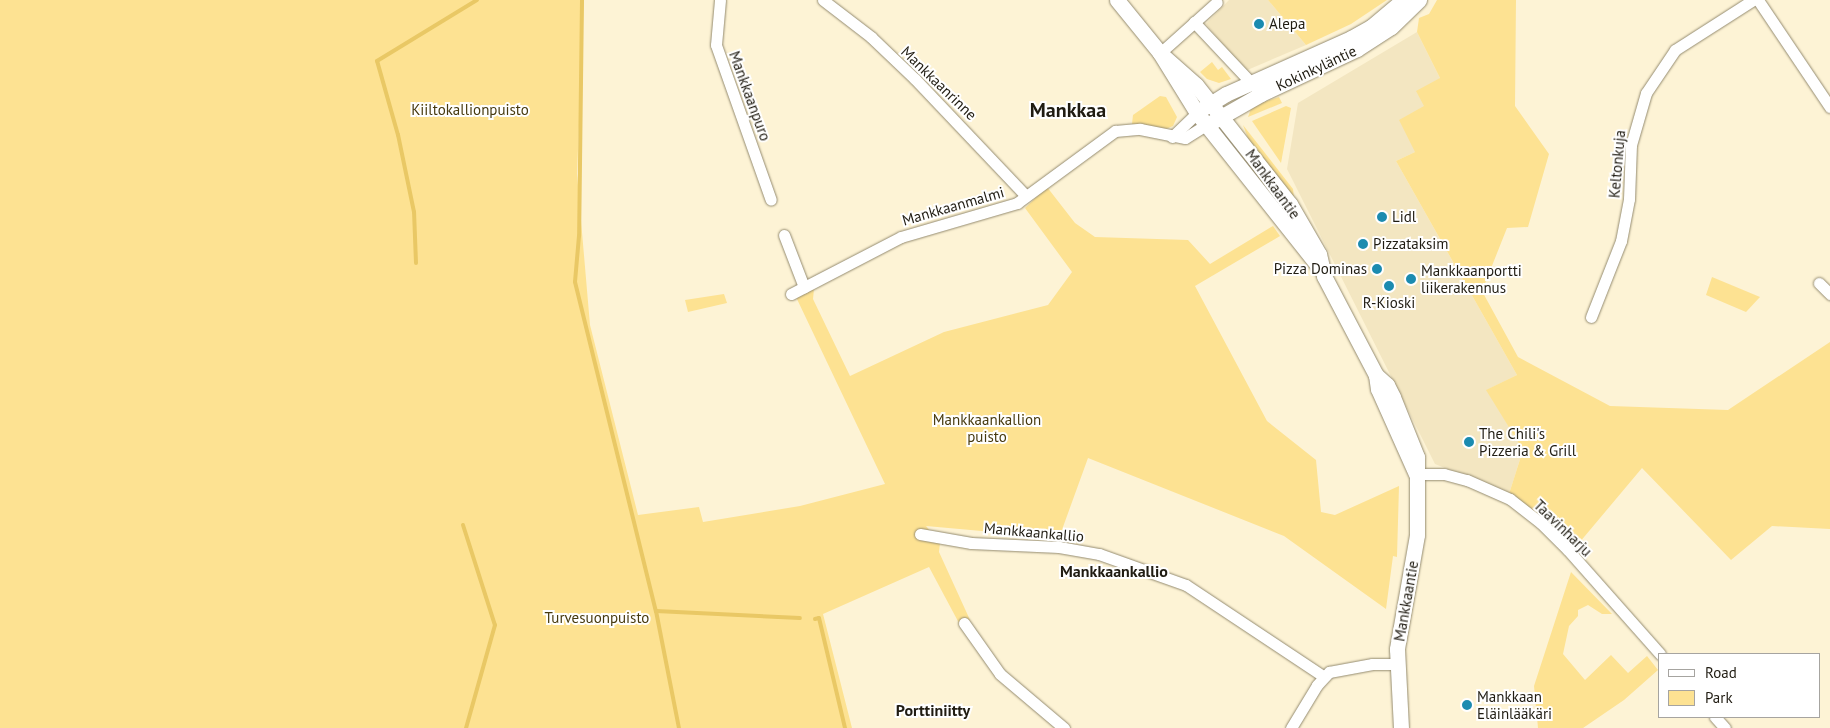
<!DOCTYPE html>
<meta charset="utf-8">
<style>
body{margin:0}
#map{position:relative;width:1830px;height:728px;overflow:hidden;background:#fdf3d5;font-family:"PT Sans",sans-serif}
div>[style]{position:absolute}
.built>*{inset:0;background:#f3e6c1}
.green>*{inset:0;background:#fde292}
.stream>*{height:4px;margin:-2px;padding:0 2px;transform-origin:2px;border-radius:2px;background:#e9c865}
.roads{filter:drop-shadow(0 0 1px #948b70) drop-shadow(0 0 1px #948b70)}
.minor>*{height:11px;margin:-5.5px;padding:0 5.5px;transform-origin:5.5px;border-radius:5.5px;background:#fff}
.major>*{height:15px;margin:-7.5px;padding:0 7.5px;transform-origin:7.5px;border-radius:7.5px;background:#fff}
.dots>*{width:14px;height:14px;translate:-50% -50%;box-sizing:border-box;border:2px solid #fff;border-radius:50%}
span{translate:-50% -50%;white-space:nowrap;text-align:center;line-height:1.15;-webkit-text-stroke:4px #fff;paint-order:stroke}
.poi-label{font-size:15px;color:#201c12}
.left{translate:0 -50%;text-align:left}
.right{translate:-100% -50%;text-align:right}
.street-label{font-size:15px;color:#201c12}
.park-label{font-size:15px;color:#473a0f}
.neighbourhood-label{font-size:16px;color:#201c12;font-weight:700}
.district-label{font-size:20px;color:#201c12;font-weight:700}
.legend{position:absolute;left:1658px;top:653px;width:162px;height:65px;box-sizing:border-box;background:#fff;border:1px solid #a6a4a0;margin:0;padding:6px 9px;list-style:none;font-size:15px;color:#201c12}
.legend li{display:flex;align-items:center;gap:10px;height:25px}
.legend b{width:25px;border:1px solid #a6a4a0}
</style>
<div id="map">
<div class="built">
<div style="clip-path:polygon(1229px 0,1268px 0,1306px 45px,1245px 71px,1206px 24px)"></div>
<div style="clip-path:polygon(1417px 32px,1440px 78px,1424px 106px,1415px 152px,1396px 161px,1517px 375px,1487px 390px,1523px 450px,1509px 494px,1435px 464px,1287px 169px,1298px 103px)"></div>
</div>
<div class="green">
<div style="clip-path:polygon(0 0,584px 0,577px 174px,590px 325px,638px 515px,699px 507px,703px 522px,800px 506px,885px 484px,796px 297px,814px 289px,813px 299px,850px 376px,944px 332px,1048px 305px,1072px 272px,1025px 208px,1047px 187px,1075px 223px,1095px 237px,1188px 240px,1210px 264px,1273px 226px,1280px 236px,1195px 286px,1267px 421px,1316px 460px,1321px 512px,1335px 515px,1399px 486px,1397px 557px,1393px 556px,1386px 609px,1284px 536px,1088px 458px,1059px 538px,926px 526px,940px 543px,939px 552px,970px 620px,960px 625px,929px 567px,823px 614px,852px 728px,0 728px)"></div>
<div style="clip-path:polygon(1268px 0,1387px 0,1351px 24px,1306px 45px)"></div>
<div style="clip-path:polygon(1437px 0,1516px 0,1515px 106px,1549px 154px,1528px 227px,1507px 228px,1482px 291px,1518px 357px,1610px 406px,1728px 410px,1830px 342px,1830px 529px,1772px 526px,1731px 560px,1642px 468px,1574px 549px,1509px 494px,1523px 450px,1486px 390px,1517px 375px,1396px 161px,1415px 152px,1399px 120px,1424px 106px,1416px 91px,1440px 78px,1417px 32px,1419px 18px,1429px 14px)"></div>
<div style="clip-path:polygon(1212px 62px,1218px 70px,1222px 67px,1231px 79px,1219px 83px,1207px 79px,1200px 72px)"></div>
<div style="clip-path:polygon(1160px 96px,1166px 97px,1177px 117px,1173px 126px,1166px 129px,1132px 124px,1133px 115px)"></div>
<div style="clip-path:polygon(1279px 97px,1282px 103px,1248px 117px,1252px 106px)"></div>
<div style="clip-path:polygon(1286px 106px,1291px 108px,1281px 163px,1252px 121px)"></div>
<div style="clip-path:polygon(1243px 125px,1293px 189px,1294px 198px,1254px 154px)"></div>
<div style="clip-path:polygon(1712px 277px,1760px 297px,1746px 312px,1706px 295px)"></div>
<div style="clip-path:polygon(724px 294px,727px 303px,688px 312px,685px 300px)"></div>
<div style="clip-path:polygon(1571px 572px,1612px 614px,1602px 614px,1588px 605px,1578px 610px,1578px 616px,1569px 626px,1563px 654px,1585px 680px,1611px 655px,1628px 673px,1647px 656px,1658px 670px,1624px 700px,1583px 728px,1538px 728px,1534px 686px)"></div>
</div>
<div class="stream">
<div style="left:582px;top:0;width:236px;rotate:90.7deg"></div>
<div style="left:579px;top:236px;width:46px;rotate:95deg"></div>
<div style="left:575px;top:282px;width:339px;rotate:76.2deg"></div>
<div style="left:656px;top:611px;width:119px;rotate:78.9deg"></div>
<div style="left:416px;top:263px;width:51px;rotate:-92.2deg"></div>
<div style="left:414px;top:212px;width:79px;rotate:-101.7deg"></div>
<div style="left:398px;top:135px;width:77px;rotate:-105.8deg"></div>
<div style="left:377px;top:61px;width:117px;rotate:-31.4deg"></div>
<div style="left:463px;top:525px;width:105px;rotate:72.3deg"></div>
<div style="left:495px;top:625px;width:107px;rotate:105.7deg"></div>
<div style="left:656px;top:611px;width:144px;rotate:2.8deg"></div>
<div style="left:815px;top:619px;width:4px;rotate:-14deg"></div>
<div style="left:819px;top:618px;width:113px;rotate:76.7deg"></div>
</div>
<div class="roads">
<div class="minor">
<div style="left:720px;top:0;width:45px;rotate:95.1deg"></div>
<div style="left:716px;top:45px;width:164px;rotate:70.5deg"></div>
<div style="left:823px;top:0;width:61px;rotate:37.6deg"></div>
<div style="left:871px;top:37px;width:61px;rotate:43.7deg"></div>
<div style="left:915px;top:79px;width:161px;rotate:46.5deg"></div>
<div style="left:1758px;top:0;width:129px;rotate:56.1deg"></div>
<div style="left:1194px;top:22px;width:91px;rotate:46.8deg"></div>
<div style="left:1160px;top:53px;width:76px;rotate:-41.8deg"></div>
<div style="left:1172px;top:137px;width:35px;rotate:-44deg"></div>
<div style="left:784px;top:235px;width:56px;rotate:69deg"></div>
<div style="left:1819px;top:283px;width:16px;rotate:45deg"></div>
<div style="left:791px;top:294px;width:124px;rotate:-27.4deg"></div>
<div style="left:901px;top:237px;width:121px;rotate:-16.3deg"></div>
<div style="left:1017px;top:203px;width:122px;rotate:-36.3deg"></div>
<div style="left:1115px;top:131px;width:25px;rotate:-5deg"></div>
<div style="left:1140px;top:129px;width:46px;rotate:11.3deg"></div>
<div style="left:1185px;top:138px;width:25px;rotate:-32deg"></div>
<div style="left:1591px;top:317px;width:82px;rotate:-68.5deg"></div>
<div style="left:1621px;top:241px;width:43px;rotate:-79.2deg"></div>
<div style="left:1629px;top:199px;width:54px;rotate:-87.9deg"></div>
<div style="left:1631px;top:145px;width:54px;rotate:-73.9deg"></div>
<div style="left:1646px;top:93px;width:52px;rotate:-56deg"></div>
<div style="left:1675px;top:50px;width:93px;rotate:-32.7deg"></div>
<div style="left:1416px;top:474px;width:28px"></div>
<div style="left:1444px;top:474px;width:24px;rotate:15deg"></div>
<div style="left:1467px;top:480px;width:47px;rotate:23.8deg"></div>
<div style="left:1510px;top:499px;width:39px;rotate:38deg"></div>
<div style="left:1541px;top:523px;width:38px;rotate:45deg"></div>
<div style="left:1568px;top:550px;width:139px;rotate:48.5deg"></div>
<div style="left:920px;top:534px;width:52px;rotate:10deg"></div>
<div style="left:971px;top:543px;width:88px;rotate:2.6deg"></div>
<div style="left:1059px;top:547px;width:41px;rotate:9.9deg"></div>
<div style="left:1099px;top:554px;width:92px;rotate:19.6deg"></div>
<div style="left:1186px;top:585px;width:164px;rotate:33.6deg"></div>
<div style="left:964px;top:623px;width:62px;rotate:54.8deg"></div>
<div style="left:1000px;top:674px;width:84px;rotate:40.2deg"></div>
<div style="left:1715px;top:717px;width:15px;rotate:48deg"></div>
<div style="left:1291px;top:728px;width:50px;rotate:-58.8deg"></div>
<div style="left:1317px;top:685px;width:18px;rotate:-47deg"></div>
<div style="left:1329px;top:672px;width:44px;rotate:-10.5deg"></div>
<div style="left:1372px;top:664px;width:25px"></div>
</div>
<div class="major">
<div style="left:1117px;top:0;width:68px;rotate:50.9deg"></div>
<div style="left:1160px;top:53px;width:70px;rotate:58.3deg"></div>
<div style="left:1197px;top:113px;width:203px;rotate:51.6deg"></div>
<div style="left:1160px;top:53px;width:48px;rotate:41.6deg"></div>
<div style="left:1196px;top:85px;width:152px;rotate:51.7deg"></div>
<div style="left:1290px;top:204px;width:58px;rotate:59.9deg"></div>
<div style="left:1319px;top:254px;width:23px;rotate:77deg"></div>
<div style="left:1324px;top:276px;width:112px;rotate:62.3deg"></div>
<div style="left:1376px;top:375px;width:14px;rotate:82deg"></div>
<div style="left:1378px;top:389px;width:93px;rotate:65.9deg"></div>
<div style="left:1202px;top:109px;width:28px;rotate:-32deg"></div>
<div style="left:1226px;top:94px;width:137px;rotate:-24.1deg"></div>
<div style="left:1351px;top:38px;width:23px;rotate:-29deg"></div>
<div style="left:1371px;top:27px;width:42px;rotate:-40.2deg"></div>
<div style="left:1212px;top:122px;width:56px;rotate:-29.7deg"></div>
<div style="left:1261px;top:94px;width:106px;rotate:-25.1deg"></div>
<div style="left:1357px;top:49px;width:40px;rotate:-32.9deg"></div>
<div style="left:1391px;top:27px;width:39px;rotate:-44deg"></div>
<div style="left:1376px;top:375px;width:15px;rotate:42deg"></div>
<div style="left:1387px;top:385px;width:13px;rotate:63deg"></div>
<div style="left:1393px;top:397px;width:65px;rotate:68.2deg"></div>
<div style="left:1417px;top:457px;width:78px;rotate:90deg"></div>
<div style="left:1417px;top:535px;width:116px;rotate:100deg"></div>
<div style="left:1397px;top:649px;width:79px;rotate:87.1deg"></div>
</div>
</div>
<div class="dots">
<div style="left:1259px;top:24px;background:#1b8bb0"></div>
<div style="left:1382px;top:217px;background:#1b8bb0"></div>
<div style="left:1363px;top:244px;background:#1b8bb0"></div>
<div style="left:1377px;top:269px;background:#1b8bb0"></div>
<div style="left:1411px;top:279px;background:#1b8bb0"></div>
<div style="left:1389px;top:286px;background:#1b8bb0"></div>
<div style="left:1469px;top:442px;background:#1b8bb0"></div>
<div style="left:1467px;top:705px;background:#1b8bb0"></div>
</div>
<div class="poi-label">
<span class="left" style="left:1269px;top:24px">Alepa</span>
<span class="left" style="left:1392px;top:217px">Lidl</span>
<span class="left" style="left:1373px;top:244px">Pizzataksim</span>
<span class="right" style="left:1367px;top:269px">Pizza Dominas</span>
<span class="left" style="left:1421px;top:279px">Mankkaanportti<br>liikerakennus</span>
<span style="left:1389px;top:303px">R-Kioski</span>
<span class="left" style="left:1479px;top:442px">The Chili's<br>Pizzeria &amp; Grill</span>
<span class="left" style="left:1477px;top:705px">Mankkaan<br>Eläinlääkäri</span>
</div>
<div class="street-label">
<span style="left:1316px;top:68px;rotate:-25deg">Kokinkyläntie</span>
<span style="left:939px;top:83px;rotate:44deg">Mankkaanrinne</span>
<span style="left:750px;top:96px;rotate:70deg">Mankkaanpuro</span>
<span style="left:1617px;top:164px;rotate:-85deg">Keltonkuja</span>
<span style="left:1273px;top:184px;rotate:54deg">Mankkaantie</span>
<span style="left:953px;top:206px;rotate:-16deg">Mankkaanmalmi</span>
<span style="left:1563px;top:528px;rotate:44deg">Taavinharju</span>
<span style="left:1034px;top:532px;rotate:5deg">Mankkaankallio</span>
<span style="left:1406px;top:601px;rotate:-80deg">Mankkaantie</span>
</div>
<div class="park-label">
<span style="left:470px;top:110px">Kiiltokallionpuisto</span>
<span style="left:987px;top:428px">Mankkaankallion<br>puisto</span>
<span style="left:597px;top:618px">Turvesuonpuisto</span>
</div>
<div class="neighbourhood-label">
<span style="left:1114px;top:571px">Mankkaankallio</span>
<span style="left:933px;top:710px">Porttiniitty</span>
</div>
<div class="district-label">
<span style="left:1068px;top:110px">Mankkaa</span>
</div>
<ul class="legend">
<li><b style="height:6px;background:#fff"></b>Road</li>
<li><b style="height:14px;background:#fde292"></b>Park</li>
</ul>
</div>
